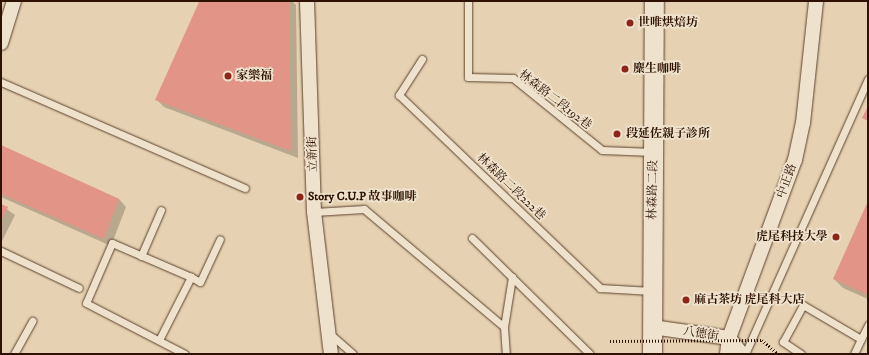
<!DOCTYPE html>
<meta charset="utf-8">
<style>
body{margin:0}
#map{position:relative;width:869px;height:355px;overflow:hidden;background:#e6d2b2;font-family:"IM FELL DW Pica","Noto Serif TC",serif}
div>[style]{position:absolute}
.shadow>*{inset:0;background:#0003}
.building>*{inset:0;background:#e29487}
.roads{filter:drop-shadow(0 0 1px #5c412d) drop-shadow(0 0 1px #5c412d)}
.lane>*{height:7px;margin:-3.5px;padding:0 3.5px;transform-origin:3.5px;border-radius:3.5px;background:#efe2cd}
.street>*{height:14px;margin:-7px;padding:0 7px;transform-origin:7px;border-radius:7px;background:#efe2cd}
.secondary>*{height:19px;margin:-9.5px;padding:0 9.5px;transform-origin:9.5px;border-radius:9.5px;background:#efe2cd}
.path-bridge>*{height:2.5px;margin-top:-1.25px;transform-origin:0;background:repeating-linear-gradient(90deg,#2e1101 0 1px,transparent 0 3px)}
.dots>*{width:11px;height:11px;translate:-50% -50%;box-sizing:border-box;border:2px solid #efe2cd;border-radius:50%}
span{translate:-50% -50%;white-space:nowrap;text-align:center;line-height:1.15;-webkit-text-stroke:3.5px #efe2cd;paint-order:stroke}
.poi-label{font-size:12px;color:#2e1101;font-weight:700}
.left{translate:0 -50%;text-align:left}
.right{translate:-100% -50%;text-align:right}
.street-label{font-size:12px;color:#2e1101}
.frame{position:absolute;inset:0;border:2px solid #2e1101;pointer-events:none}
</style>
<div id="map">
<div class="shadow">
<div style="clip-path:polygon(230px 1px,292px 1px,296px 5px,298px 158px,164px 107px,157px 100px)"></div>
<div style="clip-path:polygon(1px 146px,119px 199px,126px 207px,111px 246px,1px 197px)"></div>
<div style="clip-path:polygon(868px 203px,868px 299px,843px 288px,834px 279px)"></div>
<div style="clip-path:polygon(1px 205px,15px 215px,1px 243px)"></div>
</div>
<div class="building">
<div style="clip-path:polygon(210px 1px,289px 1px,291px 151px,155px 100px,199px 2px)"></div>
<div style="clip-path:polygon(868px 106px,868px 121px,862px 118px)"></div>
<div style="clip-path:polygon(1px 145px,119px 199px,104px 239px,1px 194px)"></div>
<div style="clip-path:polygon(868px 201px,868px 295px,833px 279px)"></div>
<div style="clip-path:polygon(1px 204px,8px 207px,1px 221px)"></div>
</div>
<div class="roads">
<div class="lane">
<div style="left:468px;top:1px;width:76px;rotate:90deg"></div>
<div style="left:468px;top:77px;width:45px;rotate:1.3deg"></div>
<div style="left:513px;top:78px;width:114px;rotate:39deg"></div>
<div style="left:602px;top:150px;width:51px;rotate:2.2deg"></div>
<div style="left:422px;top:59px;width:43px;rotate:122.6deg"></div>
<div style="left:399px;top:95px;width:279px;rotate:43.8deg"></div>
<div style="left:600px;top:288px;width:52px;rotate:3.3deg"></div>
<div style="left:1px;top:82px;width:266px;rotate:23.5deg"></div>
<div style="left:314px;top:212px;width:50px;rotate:-3.4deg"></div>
<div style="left:364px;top:209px;width:183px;rotate:40.1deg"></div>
<div style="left:504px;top:327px;width:27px;rotate:86deg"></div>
<div style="left:472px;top:238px;width:165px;rotate:44.5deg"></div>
<div style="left:1px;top:251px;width:86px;rotate:25.4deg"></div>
<div style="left:141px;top:256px;width:50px;rotate:-66.5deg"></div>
<div style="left:191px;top:277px;width:10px;rotate:29deg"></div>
<div style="left:200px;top:282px;width:47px;rotate:-65.1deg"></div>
<div style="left:504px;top:327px;width:51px;rotate:-80.9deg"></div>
<div style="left:330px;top:334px;width:30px;rotate:41deg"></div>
<div style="left:159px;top:340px;width:71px;rotate:-63.1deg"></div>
<div style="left:191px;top:277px;width:86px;rotate:-156.7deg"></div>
<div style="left:112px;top:243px;width:65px;rotate:113.4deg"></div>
<div style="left:86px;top:303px;width:111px;rotate:27.3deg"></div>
<div style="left:14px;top:354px;width:38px;rotate:-61deg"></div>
<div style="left:745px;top:354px;width:301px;rotate:-65.9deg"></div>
<div style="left:801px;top:354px;width:22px;rotate:-146deg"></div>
<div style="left:783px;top:342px;width:42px;rotate:-61.6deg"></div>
<div style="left:803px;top:305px;width:67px;rotate:30.4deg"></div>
<div style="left:861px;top:339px;width:16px;rotate:-63deg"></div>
<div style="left:854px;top:354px;width:17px;rotate:-65deg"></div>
</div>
<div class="street">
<div style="left:307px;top:1px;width:211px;rotate:88.1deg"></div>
<div style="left:314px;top:212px;width:143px;rotate:83.2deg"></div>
<div style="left:1px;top:43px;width:44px;rotate:-72.8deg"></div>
<div style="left:652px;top:327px;width:78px;rotate:8.1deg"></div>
<div style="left:729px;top:338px;width:21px;rotate:51deg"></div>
<div style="left:727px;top:354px;width:16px;rotate:-83deg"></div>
<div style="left:729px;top:338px;width:190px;rotate:-69.7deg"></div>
<div style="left:795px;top:160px;width:38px;rotate:-78deg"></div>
<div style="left:803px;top:123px;width:123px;rotate:-83.9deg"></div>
</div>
<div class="secondary">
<div style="left:652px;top:354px;width:353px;rotate:-89.7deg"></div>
</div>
</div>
<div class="path-bridge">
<div style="left:610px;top:341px;width:152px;rotate:-0.4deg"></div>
<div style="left:762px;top:340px;width:21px;rotate:41deg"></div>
</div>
<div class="dots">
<div style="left:630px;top:23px;background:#8f2418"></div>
<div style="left:625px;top:69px;background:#8f2418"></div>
<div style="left:228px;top:76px;background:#8f2418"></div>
<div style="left:617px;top:134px;background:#8f2418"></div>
<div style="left:300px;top:197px;background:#8f2418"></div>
<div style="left:836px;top:237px;background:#8f2418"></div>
<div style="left:686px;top:300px;background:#8f2418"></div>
</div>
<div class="poi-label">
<span class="left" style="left:638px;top:23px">世唯烘焙坊</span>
<span class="left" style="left:633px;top:69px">麋生咖啡</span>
<span class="left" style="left:236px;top:76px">家樂福</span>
<span class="left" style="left:626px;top:134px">段延佐親子診所</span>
<span class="left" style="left:308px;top:197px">Story C.U.P 故事咖啡</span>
<span class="right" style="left:828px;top:237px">虎尾科技大學</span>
<span class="left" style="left:694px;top:300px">麻古茶坊 虎尾科大店</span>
</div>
<div class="street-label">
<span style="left:555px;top:100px;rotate:38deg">林森路二段192巷</span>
<span style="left:313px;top:154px;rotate:-92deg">立新街</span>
<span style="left:787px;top:181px;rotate:-70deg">中正路</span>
<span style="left:511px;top:187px;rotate:44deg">林森路二段222巷</span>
<span style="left:653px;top:190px;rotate:-89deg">林森路二段</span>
<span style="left:701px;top:334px;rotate:10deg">八德街</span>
</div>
<div class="frame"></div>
</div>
